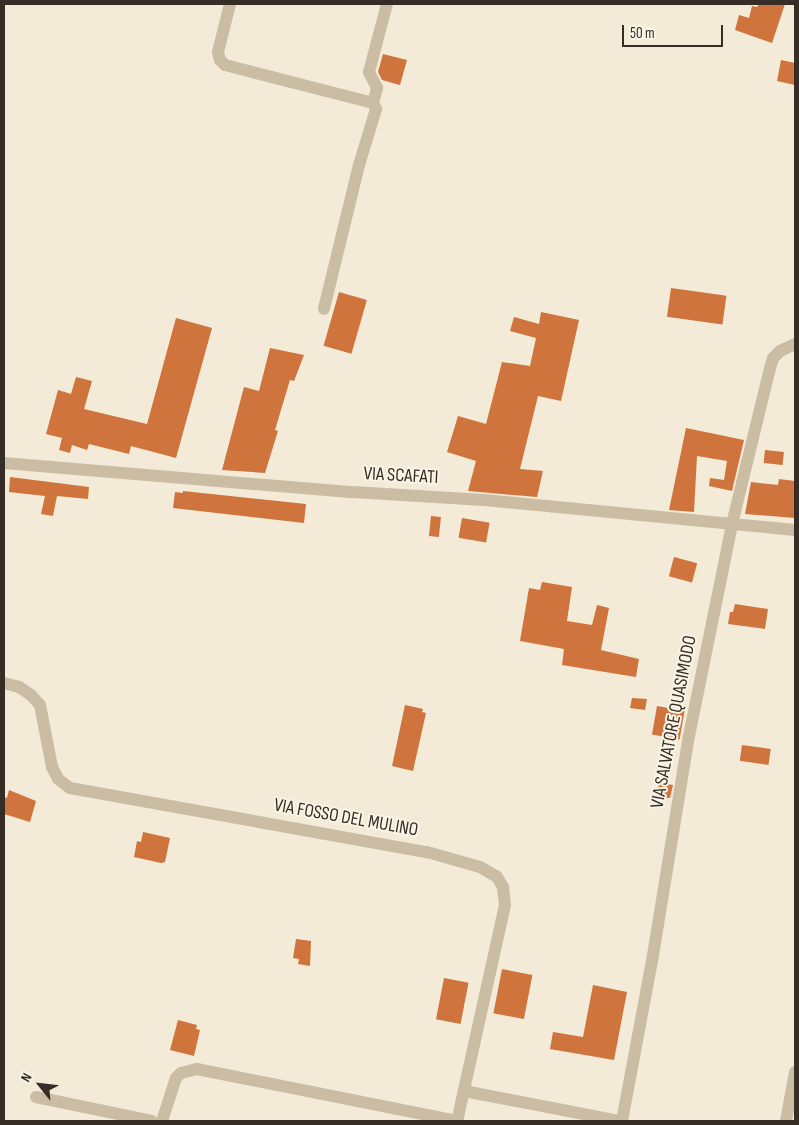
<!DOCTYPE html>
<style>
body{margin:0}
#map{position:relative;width:799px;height:1125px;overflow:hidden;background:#f3ead8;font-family:"Sofia Sans Condensed",sans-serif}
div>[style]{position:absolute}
.building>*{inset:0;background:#ce743c;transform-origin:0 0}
.minor>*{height:12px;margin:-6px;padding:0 6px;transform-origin:6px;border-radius:6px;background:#cbbca4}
span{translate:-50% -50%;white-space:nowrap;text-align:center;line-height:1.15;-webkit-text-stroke:4px #faf4e5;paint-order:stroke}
.street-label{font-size:19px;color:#362d26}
.frame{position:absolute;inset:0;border:5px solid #362d26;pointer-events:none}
.north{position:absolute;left:15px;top:1060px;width:50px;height:50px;-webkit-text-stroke:4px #faf4e5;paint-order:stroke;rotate:299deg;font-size:14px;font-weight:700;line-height:20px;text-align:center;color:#362d26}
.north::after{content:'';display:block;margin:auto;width:18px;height:22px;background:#362d26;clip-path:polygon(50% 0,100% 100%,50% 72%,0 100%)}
.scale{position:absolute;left:622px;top:25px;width:101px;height:22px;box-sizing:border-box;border:2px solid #362d26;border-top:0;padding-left:6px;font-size:15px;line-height:18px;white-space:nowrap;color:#362d26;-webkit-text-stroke:4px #faf4e5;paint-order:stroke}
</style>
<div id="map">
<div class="building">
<div style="clip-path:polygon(759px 4px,785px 4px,772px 43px,735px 30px,739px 15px,749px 18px,752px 6px,757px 7px)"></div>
<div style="clip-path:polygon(383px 54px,407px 60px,400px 85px,382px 80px,378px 72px)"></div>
<div style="clip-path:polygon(781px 60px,795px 63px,795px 85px,777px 81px)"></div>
<div style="left:671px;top:288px;width:56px;height:29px;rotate:8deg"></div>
<div style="left:339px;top:292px;width:29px;height:56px;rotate:16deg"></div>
<div style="clip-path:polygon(541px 312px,579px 320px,561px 401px,538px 396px,520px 469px,543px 471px,537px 497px,468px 491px,476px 461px,447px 452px,458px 416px,486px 424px,502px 362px,530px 366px,536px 338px,510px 331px,514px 317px,539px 324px)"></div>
<div style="clip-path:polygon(176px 318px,212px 328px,176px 458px,131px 446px,129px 454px,89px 444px,87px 450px,72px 445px,70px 453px,59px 450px,62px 438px,46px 434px,58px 390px,71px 394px,76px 377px,92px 381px,84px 409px,147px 424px)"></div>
<div style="clip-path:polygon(270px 348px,304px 355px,294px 381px,290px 380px,275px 430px,278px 431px,265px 473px,222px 470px,244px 387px,259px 391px)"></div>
<div style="clip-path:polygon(686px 428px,744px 440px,732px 491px,709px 486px,710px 478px,724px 480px,727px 461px,697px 456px,694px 512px,669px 510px)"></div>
<div style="left:765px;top:450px;width:19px;height:13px;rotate:6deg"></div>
<div style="clip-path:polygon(10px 477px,89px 487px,88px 499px,57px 496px,53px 516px,41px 514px,45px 496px,9px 492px)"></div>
<div style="clip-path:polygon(779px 479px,795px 481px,795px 518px,745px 514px,751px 482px,778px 485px)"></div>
<div style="clip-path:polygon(183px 491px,306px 504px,304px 523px,173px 508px,175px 492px,183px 493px)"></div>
<div style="left:431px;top:516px;width:10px;height:20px;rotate:6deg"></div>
<div style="left:462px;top:518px;width:28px;height:20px;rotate:10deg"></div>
<div style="left:674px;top:557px;width:24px;height:20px;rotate:15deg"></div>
<div style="clip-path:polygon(542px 582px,572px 587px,567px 621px,592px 625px,597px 605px,609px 608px,601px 650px,639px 659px,636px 677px,562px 665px,564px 649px,520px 641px,529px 588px,540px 590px)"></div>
<div style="clip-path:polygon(735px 604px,768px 609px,765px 629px,728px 624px,730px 612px,733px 612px)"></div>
<div style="clip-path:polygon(632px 698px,647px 699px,645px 710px,630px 708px)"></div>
<div style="clip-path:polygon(405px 705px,423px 709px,422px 712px,426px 713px,413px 771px,392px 766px)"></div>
<div style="left:657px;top:706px;width:28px;height:29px;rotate:10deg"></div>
<div style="left:742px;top:745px;width:29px;height:16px;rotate:8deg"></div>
<div style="clip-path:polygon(659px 783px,673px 785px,670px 798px,657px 797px)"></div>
<div style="clip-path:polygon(9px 790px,36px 801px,30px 822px,4px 814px,4px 797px,7px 798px)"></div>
<div style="clip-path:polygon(143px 832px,170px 838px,165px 862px,161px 863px,134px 857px,137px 841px,141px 842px)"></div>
<div style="clip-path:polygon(296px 939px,311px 941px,310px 966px,298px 964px,299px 959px,293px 958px)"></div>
<div style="left:502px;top:969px;width:31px;height:45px;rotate:11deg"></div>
<div style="left:444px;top:978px;width:25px;height:42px;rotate:11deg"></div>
<div style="clip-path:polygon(593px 985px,627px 992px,614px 1060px,550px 1049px,553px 1032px,583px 1037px)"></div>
<div style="clip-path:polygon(178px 1020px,197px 1025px,196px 1029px,200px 1030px,194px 1056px,170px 1050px)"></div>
</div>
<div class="minor">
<div style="left:230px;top:4px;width:49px;rotate:104deg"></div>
<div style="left:218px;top:52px;width:8px;rotate:76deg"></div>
<div style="left:220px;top:60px;width:7px;rotate:45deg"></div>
<div style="left:225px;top:65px;width:153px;rotate:14.4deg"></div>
<div style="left:373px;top:103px;width:7px;rotate:63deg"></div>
<div style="left:376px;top:109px;width:59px;rotate:106.9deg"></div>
<div style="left:359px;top:165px;width:148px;rotate:103.7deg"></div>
<div style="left:373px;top:103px;width:16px;rotate:-75deg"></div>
<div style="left:377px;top:88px;width:18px;rotate:-117deg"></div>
<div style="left:369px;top:72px;width:70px;rotate:-75.2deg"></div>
<div style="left:4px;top:463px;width:350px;rotate:4.8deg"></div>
<div style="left:353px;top:492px;width:131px;rotate:3.5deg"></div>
<div style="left:484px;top:500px;width:312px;rotate:5.5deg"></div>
<div style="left:4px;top:683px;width:16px;rotate:15deg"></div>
<div style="left:19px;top:687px;width:14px;rotate:34deg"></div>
<div style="left:31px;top:695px;width:13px;rotate:48deg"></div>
<div style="left:40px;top:705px;width:63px;rotate:79deg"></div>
<div style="left:52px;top:767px;width:13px;rotate:63deg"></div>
<div style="left:58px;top:779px;width:15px;rotate:37deg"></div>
<div style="left:70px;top:788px;width:363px;rotate:10.2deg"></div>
<div style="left:427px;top:852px;width:55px;rotate:15.8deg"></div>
<div style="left:480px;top:867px;width:20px;rotate:30deg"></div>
<div style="left:497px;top:877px;width:12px;rotate:59deg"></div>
<div style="left:503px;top:887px;width:18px;rotate:84deg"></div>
<div style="left:505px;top:905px;width:221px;rotate:102.5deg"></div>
<div style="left:464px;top:1091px;width:159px;rotate:10.9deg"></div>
<div style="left:36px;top:1097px;width:118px;rotate:11.7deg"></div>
<div style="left:162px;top:1121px;width:45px;rotate:-72deg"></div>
<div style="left:176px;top:1078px;width:7px;rotate:-45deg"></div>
<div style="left:181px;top:1073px;width:16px;rotate:-14deg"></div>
<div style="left:197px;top:1069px;width:265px;rotate:11.3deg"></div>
<div style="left:622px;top:1121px;width:169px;rotate:-79.4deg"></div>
<div style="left:653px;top:955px;width:222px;rotate:-80.7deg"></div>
<div style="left:689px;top:736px;width:216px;rotate:-78.5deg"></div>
<div style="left:732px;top:524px;width:161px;rotate:-76.3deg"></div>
<div style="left:770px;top:368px;width:10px;rotate:-73deg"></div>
<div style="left:773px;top:358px;width:10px;rotate:-45deg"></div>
<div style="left:780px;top:351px;width:17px;rotate:-25deg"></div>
<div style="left:786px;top:1121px;width:50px;rotate:-79.6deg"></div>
</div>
<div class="street-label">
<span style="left:401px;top:476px;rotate:3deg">VIA SCAFATI</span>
<span style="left:674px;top:722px;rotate:-79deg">VIA SALVATORE QUASIMODO</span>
<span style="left:346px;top:818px;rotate:10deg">VIA FOSSO DEL MULINO</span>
</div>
<div class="frame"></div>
<div class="north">N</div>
<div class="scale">50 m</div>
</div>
